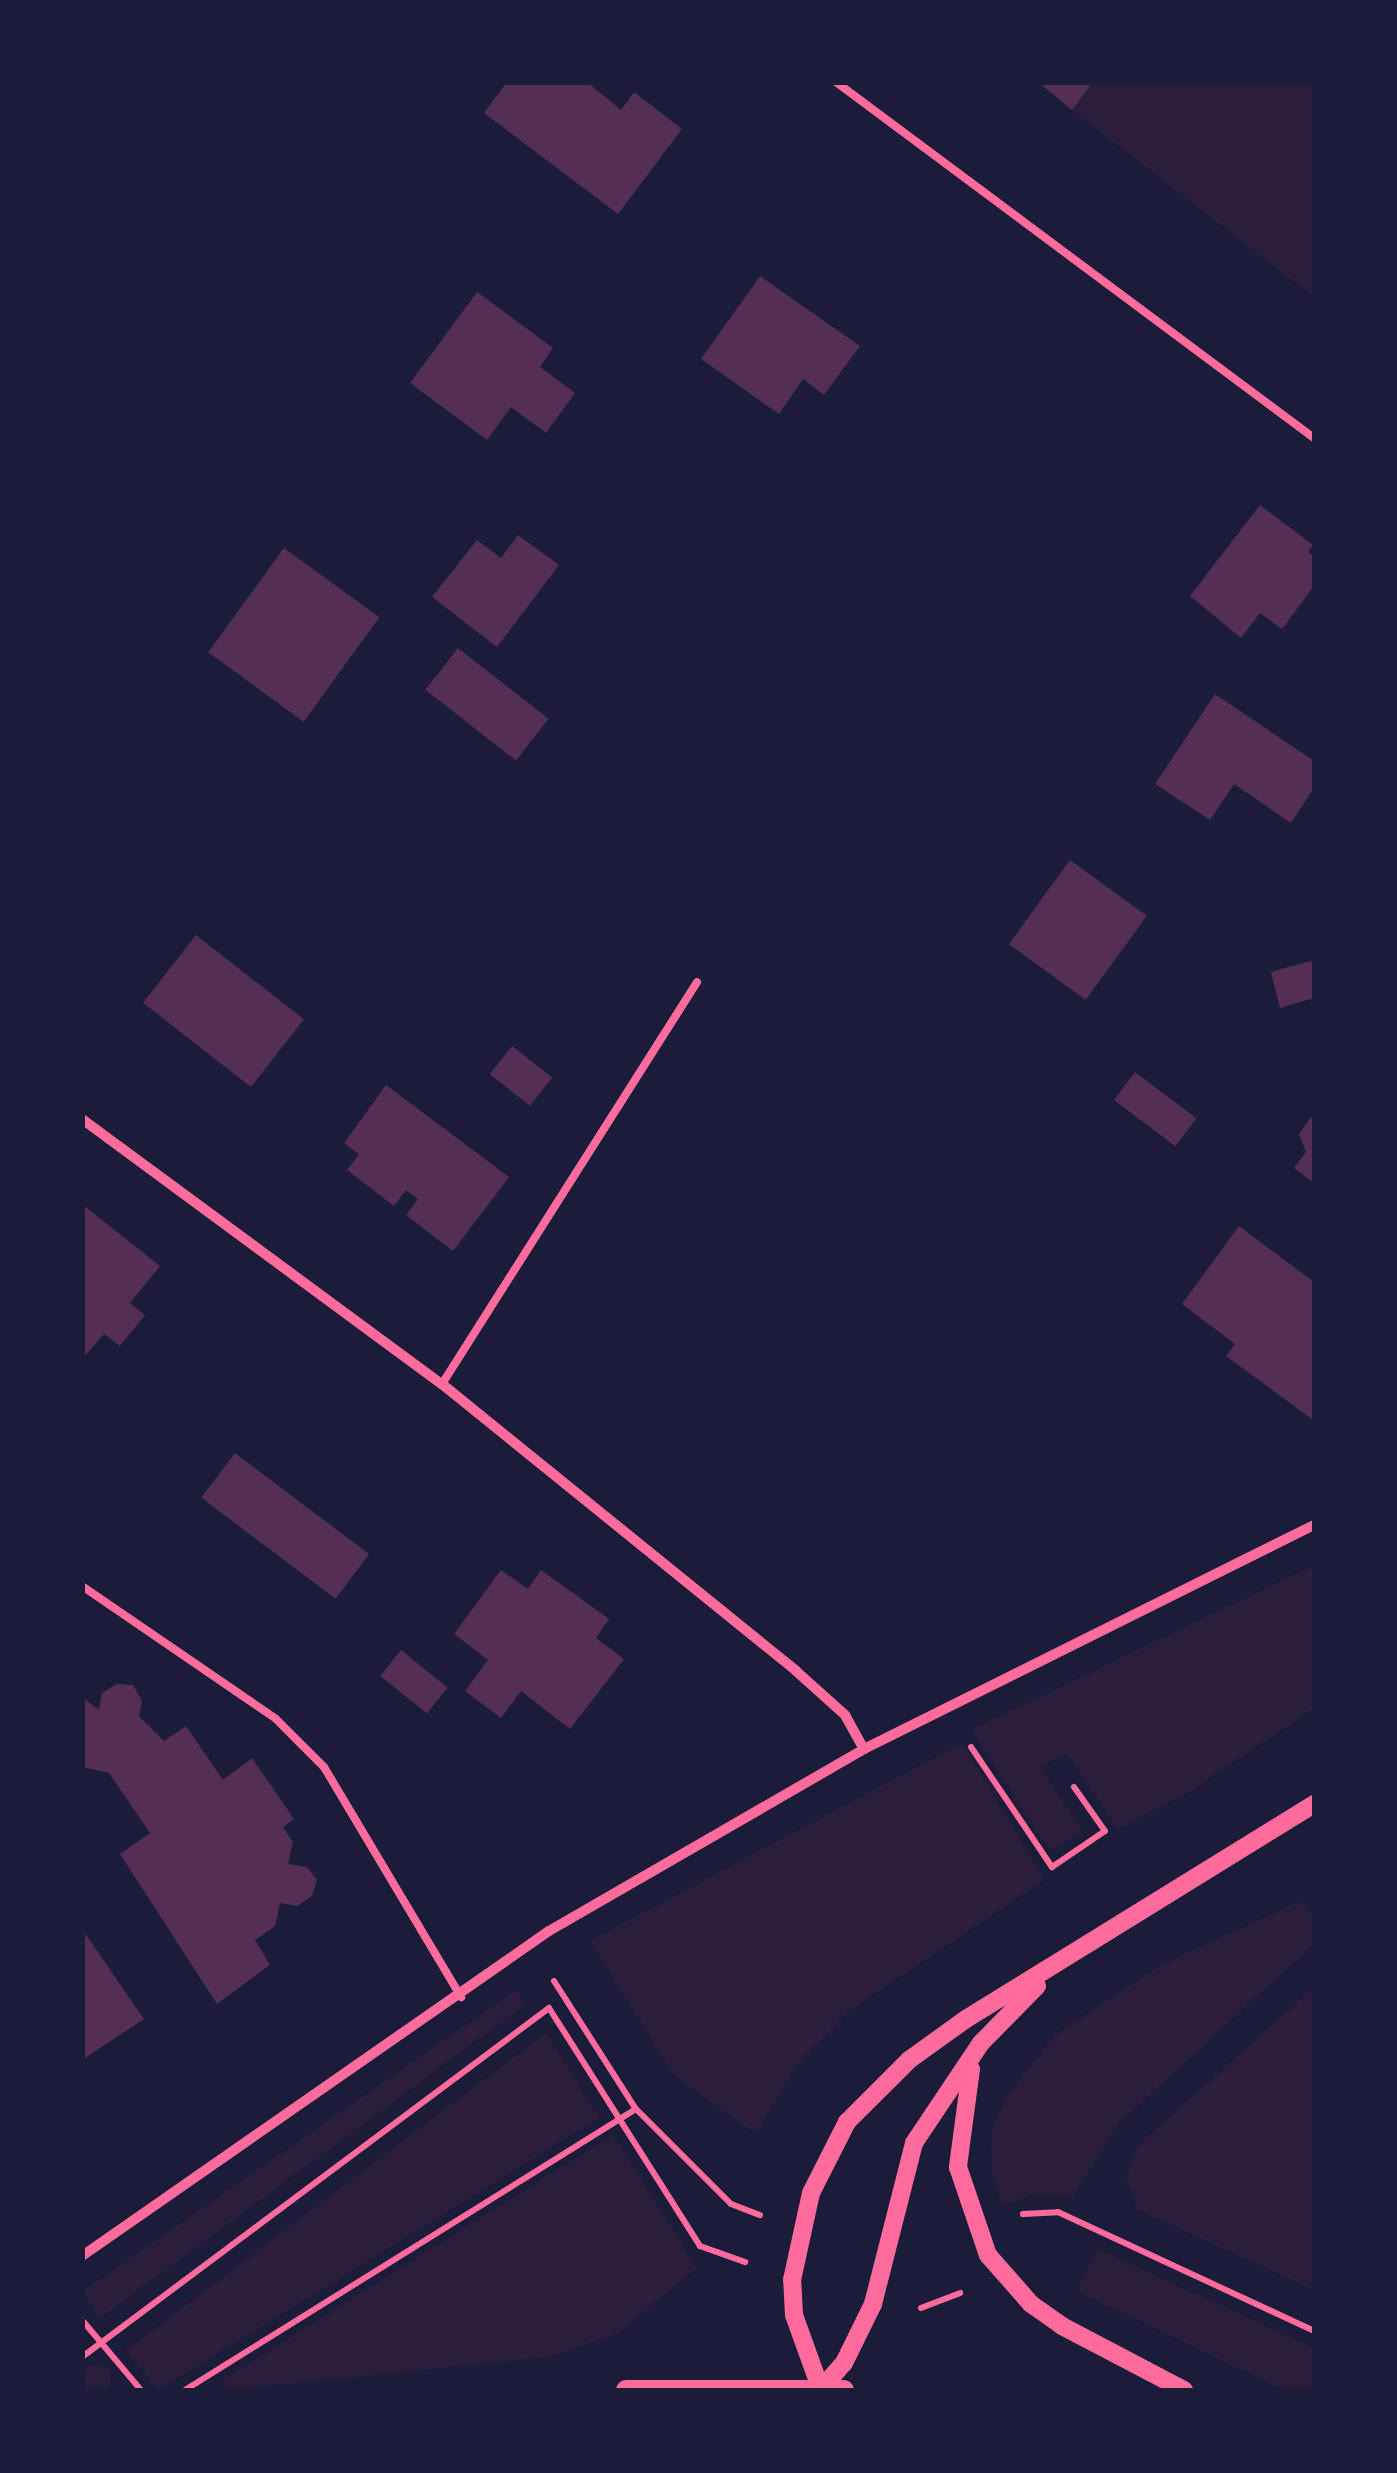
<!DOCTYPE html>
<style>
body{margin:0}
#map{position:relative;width:1397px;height:2473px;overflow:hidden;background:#1b1b3a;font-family:"Playfair Display",serif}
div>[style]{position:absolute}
.green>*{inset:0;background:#2a1e3b}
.round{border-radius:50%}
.building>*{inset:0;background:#542f53;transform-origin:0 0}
.path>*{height:6px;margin:-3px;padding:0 3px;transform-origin:3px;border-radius:3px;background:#ff6b9d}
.service>*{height:8px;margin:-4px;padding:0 4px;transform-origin:4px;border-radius:4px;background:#ff6b9d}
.minor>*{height:10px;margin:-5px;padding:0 5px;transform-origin:5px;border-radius:5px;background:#ff6b9d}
.tertiary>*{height:18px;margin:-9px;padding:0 9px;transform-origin:9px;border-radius:9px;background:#ff6b9d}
.secondary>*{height:20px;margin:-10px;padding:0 10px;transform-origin:10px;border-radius:10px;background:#ff6b9d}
span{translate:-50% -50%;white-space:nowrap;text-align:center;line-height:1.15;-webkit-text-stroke:8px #1b1b3a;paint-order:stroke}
.frame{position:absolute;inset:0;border:85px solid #1b1b3a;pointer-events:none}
</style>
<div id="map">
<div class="green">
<div style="clip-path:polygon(1093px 83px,1314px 83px,1314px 297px,1072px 110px)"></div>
<div style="clip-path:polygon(1314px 1565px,1314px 1708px,1191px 1791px,1118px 1829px,1067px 1754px,1039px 1767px,1083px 1831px,1050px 1851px,971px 1730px)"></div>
<div style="clip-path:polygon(962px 1743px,1045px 1880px,849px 2011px,795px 2067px,756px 2134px,674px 2075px,590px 1941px)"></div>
<div style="clip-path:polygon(1300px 1901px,1314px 1918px,1314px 1944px,1118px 2124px,1074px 2196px,1033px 2194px,1002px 2206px,992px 2172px,991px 2134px,1006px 2097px,1056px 2034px,1163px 1964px)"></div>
<div style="clip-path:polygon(1314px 1987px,1314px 2290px,1138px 2210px,1126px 2180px,1136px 2147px)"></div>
<div style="clip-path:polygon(516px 1990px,526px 2004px,99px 2319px,83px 2291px)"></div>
<div style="clip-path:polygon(546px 2033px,599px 2118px,159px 2390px,125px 2351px)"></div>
<div style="clip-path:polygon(613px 2135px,697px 2268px,618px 2333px,548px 2357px,226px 2390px,221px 2381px)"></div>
<div style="clip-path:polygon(1097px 2249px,1314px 2348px,1314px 2390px,1284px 2390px,1077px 2291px)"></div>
<div class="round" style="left:83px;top:2365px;width:28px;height:28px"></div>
</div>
<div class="building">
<div style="clip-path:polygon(507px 82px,587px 82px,621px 110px,634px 92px,682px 129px,618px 214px,484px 113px)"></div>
<div style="clip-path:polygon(1038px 82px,1093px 82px,1072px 110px)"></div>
<div style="clip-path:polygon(760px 276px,860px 346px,824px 395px,803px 379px,779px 414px,701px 359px)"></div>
<div style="clip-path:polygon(477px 292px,553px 348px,540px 367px,575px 393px,546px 433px,511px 407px,487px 440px,410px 383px)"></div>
<div style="clip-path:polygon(1260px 505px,1313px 545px,1308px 552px,1314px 557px,1314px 586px,1282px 629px,1260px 613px,1241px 638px,1190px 596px)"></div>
<div style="clip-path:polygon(518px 535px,559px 565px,497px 647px,432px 597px,477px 540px,501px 558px)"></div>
<div style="left:284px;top:548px;width:118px;height:129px;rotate:36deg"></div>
<div style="left:458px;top:648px;width:115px;height:53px;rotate:38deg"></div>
<div style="clip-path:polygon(1215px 694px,1314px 761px,1314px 788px,1291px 823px,1234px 784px,1210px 820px,1155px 784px)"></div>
<div style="left:1070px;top:860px;width:95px;height:104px;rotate:36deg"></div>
<div style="left:196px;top:935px;width:137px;height:86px;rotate:38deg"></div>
<div style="clip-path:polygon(1314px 960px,1314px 998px,1280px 1008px,1271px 972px)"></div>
<div style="left:512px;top:1046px;width:51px;height:36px;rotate:38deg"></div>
<div style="left:1135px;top:1072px;width:77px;height:35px;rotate:37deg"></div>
<div style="clip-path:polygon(386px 1085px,509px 1177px,453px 1251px,406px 1215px,418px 1199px,406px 1190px,394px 1206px,347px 1170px,359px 1154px,344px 1143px)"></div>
<div style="clip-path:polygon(1314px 1113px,1314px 1183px,1294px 1168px,1306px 1152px,1299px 1134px)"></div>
<div style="clip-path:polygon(82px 1204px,160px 1266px,130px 1303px,145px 1315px,120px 1346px,104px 1334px,82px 1359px)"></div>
<div style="clip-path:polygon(1239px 1226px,1314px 1282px,1313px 1420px,1226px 1356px,1235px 1344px,1182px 1304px)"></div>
<div style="left:235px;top:1453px;width:168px;height:56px;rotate:37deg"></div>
<div style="clip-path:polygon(501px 1570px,528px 1589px,541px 1570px,609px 1619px,596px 1638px,624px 1659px,570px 1729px,521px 1691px,501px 1718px,465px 1691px,488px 1660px,454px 1634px)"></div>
<div style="left:401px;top:1650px;width:60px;height:33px;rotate:39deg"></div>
<div style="clip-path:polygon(117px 1684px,133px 1685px,142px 1701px,139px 1716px,164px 1741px,186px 1726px,223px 1780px,252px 1758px,294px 1819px,283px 1827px,293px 1842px,288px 1864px,307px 1867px,317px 1880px,312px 1896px,297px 1906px,280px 1903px,275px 1926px,255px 1940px,270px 1965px,217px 2004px,120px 1854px,150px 1833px,109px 1773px,82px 1767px,82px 1697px,99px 1710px,102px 1693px)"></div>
<div style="clip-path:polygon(82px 1929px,144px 2019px,82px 2060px)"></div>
</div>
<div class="path">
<div style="left:971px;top:1747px;width:145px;rotate:56deg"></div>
<div style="left:1052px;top:1867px;width:64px;rotate:-34.2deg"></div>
<div style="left:1105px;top:1831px;width:54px;rotate:-125.2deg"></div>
<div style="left:554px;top:1981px;width:152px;rotate:57.4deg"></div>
<div style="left:636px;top:2109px;width:134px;rotate:45deg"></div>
<div style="left:731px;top:2204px;width:31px;rotate:21deg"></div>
<div style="left:1023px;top:2214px;width:35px;rotate:-3deg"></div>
<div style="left:1058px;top:2212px;width:282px;rotate:24.9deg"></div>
<div style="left:921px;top:2308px;width:42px;rotate:-21deg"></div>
<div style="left:82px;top:2320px;width:92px;rotate:49.9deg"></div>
<div style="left:82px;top:2357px;width:583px;rotate:-36.77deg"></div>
<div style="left:549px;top:2008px;width:282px;rotate:57.6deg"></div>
<div style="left:700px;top:2246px;width:48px;rotate:19.6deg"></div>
<div style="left:185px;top:2390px;width:531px;rotate:-31.93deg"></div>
</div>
<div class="service">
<div style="left:836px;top:82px;width:596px;rotate:36.68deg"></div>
<div style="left:442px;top:1384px;width:476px;rotate:-57.6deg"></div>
<div style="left:82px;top:1586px;width:235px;rotate:34.4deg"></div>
<div style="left:276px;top:1719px;width:68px;rotate:45deg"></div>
<div style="left:324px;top:1767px;width:268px;rotate:59.2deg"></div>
</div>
<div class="minor">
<div style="left:82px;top:1119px;width:447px;rotate:36.4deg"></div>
<div style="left:442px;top:1384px;width:456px;rotate:39deg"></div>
<div style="left:796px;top:1671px;width:66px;rotate:41.9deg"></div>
<div style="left:845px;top:1715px;width:39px;rotate:61deg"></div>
<div style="left:82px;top:2256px;width:569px;rotate:-34.84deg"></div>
<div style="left:549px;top:1931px;width:364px;rotate:-30deg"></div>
<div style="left:864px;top:1749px;width:503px;rotate:-26.46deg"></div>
</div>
<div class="tertiary">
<div style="left:971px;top:2069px;width:99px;rotate:97.6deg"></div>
<div style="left:958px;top:2167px;width:93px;rotate:71.2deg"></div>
<div style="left:988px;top:2255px;width:65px;rotate:48.7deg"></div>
<div style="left:1031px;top:2304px;width:38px;rotate:35deg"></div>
<div style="left:1062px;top:2326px;width:138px;rotate:27.7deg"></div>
<div style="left:822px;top:2388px;width:33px;rotate:-49deg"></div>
<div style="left:844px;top:2363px;width:66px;rotate:-63.8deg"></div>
<div style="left:873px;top:2304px;width:166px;rotate:-75.7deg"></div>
<div style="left:914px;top:2143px;width:120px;rotate:-56.2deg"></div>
<div style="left:981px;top:2043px;width:80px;rotate:-45.5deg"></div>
<div style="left:821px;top:2390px;width:80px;rotate:-109.8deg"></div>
<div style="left:794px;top:2315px;width:35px;rotate:-93deg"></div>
<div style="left:792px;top:2280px;width:89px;rotate:-77.7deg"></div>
<div style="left:811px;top:2193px;width:80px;rotate:-63.1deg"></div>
<div style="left:847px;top:2122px;width:88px;rotate:-45deg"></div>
<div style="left:909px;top:2060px;width:70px;rotate:-35.7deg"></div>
<div style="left:966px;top:2019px;width:409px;rotate:-31.7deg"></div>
</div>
<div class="secondary">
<div style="left:626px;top:2390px;width:218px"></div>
</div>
<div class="frame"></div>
</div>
